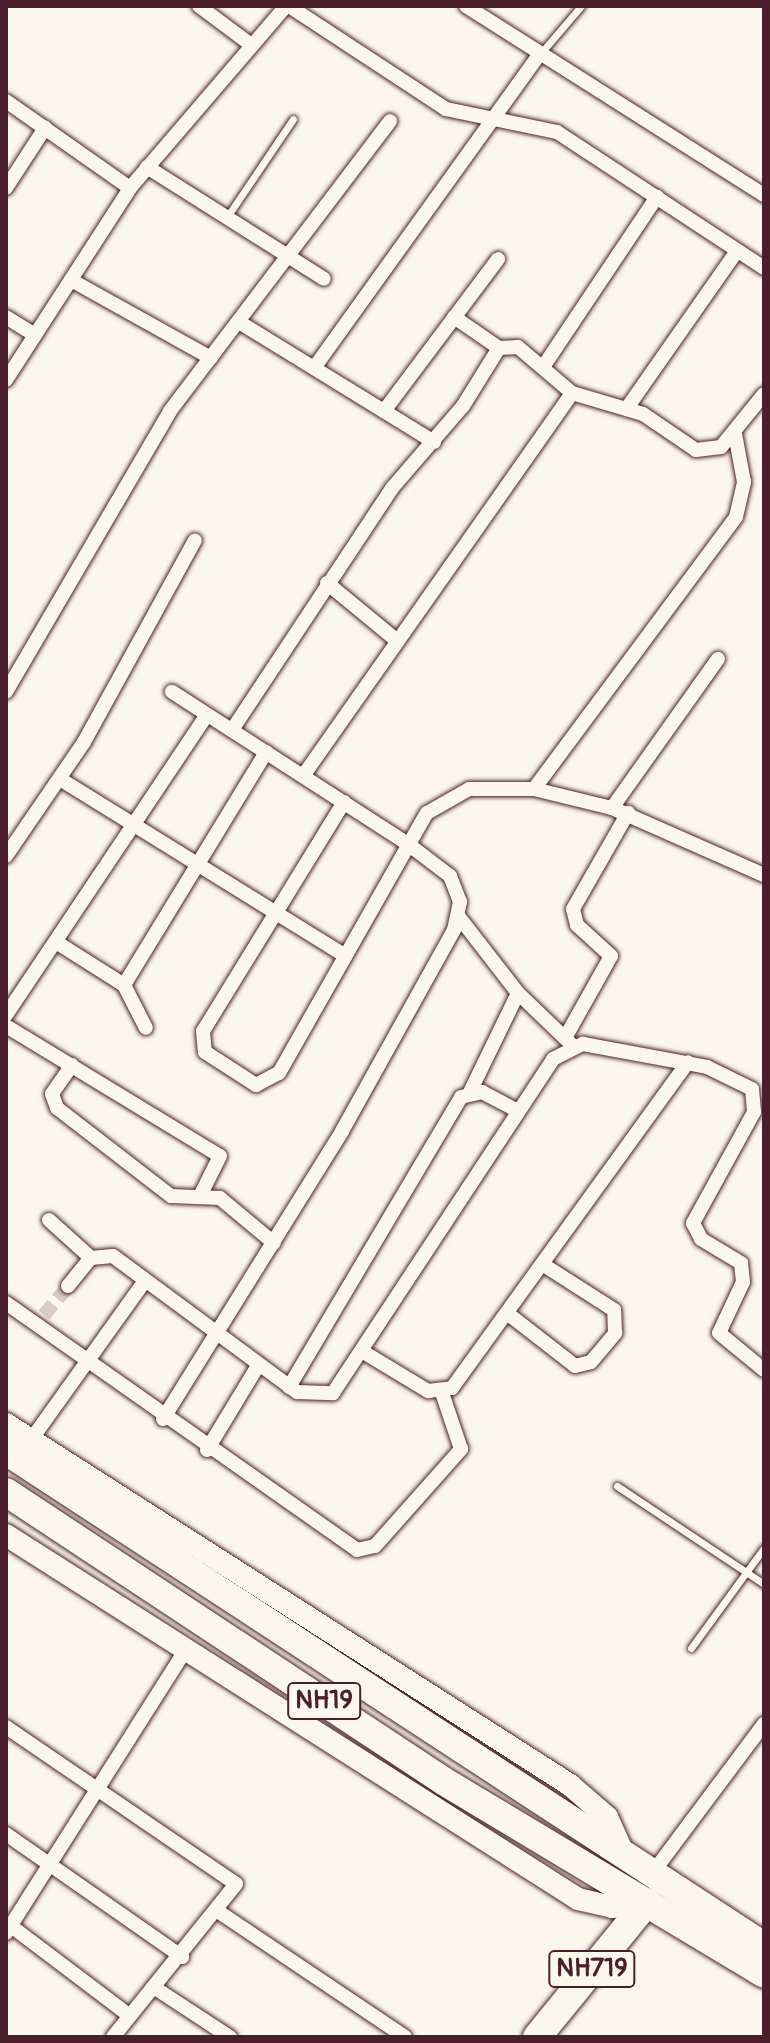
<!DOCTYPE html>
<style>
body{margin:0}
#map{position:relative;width:770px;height:2043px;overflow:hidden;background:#fbf7ec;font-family:Pangolin,sans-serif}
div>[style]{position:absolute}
.street-tunnel>*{height:14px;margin-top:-7px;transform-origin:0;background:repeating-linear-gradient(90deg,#d8ccc5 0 14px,transparent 0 21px)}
.roads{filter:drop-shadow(0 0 2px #4a1f2b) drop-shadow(0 0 2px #4a1f2b)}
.lane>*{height:7px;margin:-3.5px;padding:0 3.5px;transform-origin:3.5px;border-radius:3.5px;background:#fbf7ec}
.street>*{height:14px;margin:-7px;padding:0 7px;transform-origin:7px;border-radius:7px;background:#fbf7ec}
.secondary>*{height:22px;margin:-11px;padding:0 11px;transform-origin:11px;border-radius:11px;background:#fbf7ec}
.highway>*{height:28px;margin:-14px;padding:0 14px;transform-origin:14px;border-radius:14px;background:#fbf7ec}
span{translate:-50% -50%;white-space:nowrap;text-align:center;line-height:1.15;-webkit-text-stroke:7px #fbf7ec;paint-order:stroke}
.shield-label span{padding:2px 6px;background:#fbf7ec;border:2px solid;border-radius:6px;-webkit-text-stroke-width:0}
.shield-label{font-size:26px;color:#4a1f2b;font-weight:700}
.frame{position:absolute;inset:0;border:8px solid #4a1f2b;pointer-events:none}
</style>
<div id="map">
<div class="street-tunnel">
<div style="left:44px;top:1315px;width:38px;rotate:-50deg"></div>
</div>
<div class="roads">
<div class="lane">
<div style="left:540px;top:54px;width:63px;rotate:-49.5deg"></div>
<div style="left:227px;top:217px;width:118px;rotate:-56deg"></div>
<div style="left:617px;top:1486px;width:177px;rotate:33.7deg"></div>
<div style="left:691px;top:1648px;width:124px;rotate:-53.9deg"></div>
</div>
<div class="street">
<div style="left:199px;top:6px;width:64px;rotate:36.7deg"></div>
<div style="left:289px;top:6px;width:188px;rotate:33.3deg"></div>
<div style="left:446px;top:109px;width:113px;rotate:11.7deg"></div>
<div style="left:557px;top:132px;width:248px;rotate:33.3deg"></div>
<div style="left:466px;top:6px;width:353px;rotate:32.4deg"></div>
<div style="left:6px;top:101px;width:151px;rotate:35.1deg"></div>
<div style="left:147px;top:167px;width:209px;rotate:32.3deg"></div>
<div style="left:6px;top:188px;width:72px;rotate:-57deg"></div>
<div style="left:71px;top:280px;width:160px;rotate:29.1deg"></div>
<div style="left:6px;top:317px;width:34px;rotate:32deg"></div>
<div style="left:454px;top:317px;width:55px;rotate:34.6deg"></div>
<div style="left:239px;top:322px;width:229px;rotate:31.6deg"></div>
<div style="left:543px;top:367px;width:205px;rotate:-56.2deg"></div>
<div style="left:314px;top:368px;width:387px;rotate:-54.3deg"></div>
<div style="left:6px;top:380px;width:229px;rotate:-57.1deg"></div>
<div style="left:130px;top:188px;width:240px;rotate:-49.4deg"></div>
<div style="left:627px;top:408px;width:192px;rotate:-55deg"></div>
<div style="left:384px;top:411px;width:190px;rotate:-53.1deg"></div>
<div style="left:327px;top:583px;width:88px;rotate:39.5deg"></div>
<div style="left:6px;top:692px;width:325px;rotate:-59.7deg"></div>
<div style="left:170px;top:411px;width:364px;rotate:-52.8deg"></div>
<div style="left:232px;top:730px;width:291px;rotate:-56.5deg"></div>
<div style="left:393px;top:487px;width:107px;rotate:-49.2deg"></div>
<div style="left:463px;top:406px;width:68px;rotate:-58.2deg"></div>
<div style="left:499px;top:348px;width:19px;rotate:-3deg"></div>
<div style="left:518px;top:347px;width:71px;rotate:40.4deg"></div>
<div style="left:572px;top:393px;width:74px;rotate:16.5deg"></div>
<div style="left:643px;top:414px;width:64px;rotate:34.2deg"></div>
<div style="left:696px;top:450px;width:25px;rotate:-7deg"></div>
<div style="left:721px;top:447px;width:68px;rotate:-50.9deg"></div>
<div style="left:303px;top:776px;width:468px;rotate:-54.9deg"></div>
<div style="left:60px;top:779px;width:336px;rotate:31.8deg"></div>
<div style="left:534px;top:789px;width:339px;rotate:-53.4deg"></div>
<div style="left:736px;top:517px;width:36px;rotate:-77deg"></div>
<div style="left:744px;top:482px;width:49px;rotate:-100.6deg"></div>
<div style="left:344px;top:802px;width:269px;rotate:121.6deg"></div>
<div style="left:203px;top:1031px;width:21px;rotate:85deg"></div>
<div style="left:205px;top:1052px;width:61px;rotate:32.9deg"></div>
<div style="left:256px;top:1085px;width:26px;rotate:-28deg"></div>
<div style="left:279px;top:1073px;width:299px;rotate:-60.4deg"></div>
<div style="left:427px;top:813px;width:48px;rotate:-29.7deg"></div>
<div style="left:469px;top:789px;width:65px"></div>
<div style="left:534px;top:789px;width:80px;rotate:13.7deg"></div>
<div style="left:612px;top:808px;width:166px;rotate:23.8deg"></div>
<div style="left:612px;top:808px;width:183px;rotate:-54.6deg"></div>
<div style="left:6px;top:856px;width:138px;rotate:-55.6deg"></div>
<div style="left:84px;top:742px;width:230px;rotate:-61.2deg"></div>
<div style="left:459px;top:917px;width:96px;rotate:52.2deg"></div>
<div style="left:518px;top:993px;width:74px;rotate:43.9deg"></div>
<div style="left:56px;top:942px;width:80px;rotate:32.3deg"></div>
<div style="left:124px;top:985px;width:48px;rotate:62.9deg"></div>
<div style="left:124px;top:985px;width:273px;rotate:-58.6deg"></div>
<div style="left:6px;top:1015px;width:361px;rotate:-56.2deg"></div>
<div style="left:6px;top:1026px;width:250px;rotate:31.3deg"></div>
<div style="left:220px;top:1156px;width:42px;rotate:116.6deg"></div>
<div style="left:565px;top:1038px;width:94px;rotate:-60.7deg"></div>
<div style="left:611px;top:956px;width:46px;rotate:-137.6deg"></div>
<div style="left:577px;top:925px;width:16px;rotate:-104deg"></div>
<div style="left:573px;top:909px;width:111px;rotate:-60.2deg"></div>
<div style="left:72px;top:1065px;width:35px;rotate:125deg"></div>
<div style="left:52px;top:1094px;width:15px;rotate:70deg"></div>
<div style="left:57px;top:1108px;width:144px;rotate:37.7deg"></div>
<div style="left:171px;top:1196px;width:49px;rotate:2.3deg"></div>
<div style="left:220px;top:1198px;width:70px;rotate:39.8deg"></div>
<div style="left:470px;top:1092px;width:110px;rotate:-64.1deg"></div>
<div style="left:49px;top:1220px;width:57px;rotate:42.1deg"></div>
<div style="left:68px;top:1286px;width:36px;rotate:-51deg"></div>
<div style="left:91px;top:1258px;width:22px;rotate:-5deg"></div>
<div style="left:113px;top:1256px;width:229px;rotate:36.5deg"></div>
<div style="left:297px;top:1392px;width:36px;rotate:2deg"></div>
<div style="left:333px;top:1393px;width:400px;rotate:-56.6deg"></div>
<div style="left:553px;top:1059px;width:34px;rotate:-27deg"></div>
<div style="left:583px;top:1044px;width:126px;rotate:10.5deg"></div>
<div style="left:707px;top:1067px;width:50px;rotate:26.1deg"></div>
<div style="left:752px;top:1089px;width:23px;rotate:85deg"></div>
<div style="left:754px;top:1112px;width:127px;rotate:118.8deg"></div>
<div style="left:693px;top:1223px;width:18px;rotate:63deg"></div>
<div style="left:701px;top:1239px;width:47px;rotate:31deg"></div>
<div style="left:741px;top:1263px;width:19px;rotate:84deg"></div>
<div style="left:743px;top:1282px;width:56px;rotate:115.2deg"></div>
<div style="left:719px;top:1333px;width:58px;rotate:39.4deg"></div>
<div style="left:6px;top:1303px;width:429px;rotate:35.1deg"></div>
<div style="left:357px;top:1550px;width:18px;rotate:-13deg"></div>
<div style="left:375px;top:1546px;width:130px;rotate:-48.4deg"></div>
<div style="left:461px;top:1449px;width:59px;rotate:-108.7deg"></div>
<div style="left:507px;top:1313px;width:86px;rotate:37.9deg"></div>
<div style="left:575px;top:1366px;width:16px;rotate:-14deg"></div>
<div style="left:591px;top:1362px;width:38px;rotate:-50deg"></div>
<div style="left:615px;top:1333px;width:23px;rotate:-92deg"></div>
<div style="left:614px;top:1310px;width:85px;rotate:-147.4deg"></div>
<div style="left:365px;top:1353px;width:74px;rotate:31.1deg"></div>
<div style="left:428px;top:1391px;width:24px;rotate:-7deg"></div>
<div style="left:452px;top:1388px;width:402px;rotate:-54.1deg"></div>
<div style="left:289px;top:1387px;width:337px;rotate:-59.3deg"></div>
<div style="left:461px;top:1097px;width:22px;rotate:-13deg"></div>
<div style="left:482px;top:1092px;width:41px;rotate:27.8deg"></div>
<div style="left:163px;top:1419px;width:339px;rotate:-58.1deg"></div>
<div style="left:342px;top:1131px;width:230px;rotate:-60.9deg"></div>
<div style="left:454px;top:930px;width:29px;rotate:-78deg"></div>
<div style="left:460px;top:902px;width:28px;rotate:-111deg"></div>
<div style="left:450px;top:876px;width:53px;rotate:-142.7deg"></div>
<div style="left:408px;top:844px;width:281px;rotate:-147.2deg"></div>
<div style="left:31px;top:1440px;width:196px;rotate:-54.4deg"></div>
<div style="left:207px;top:1450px;width:100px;rotate:-58.8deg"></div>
<div style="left:6px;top:1727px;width:278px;rotate:34.3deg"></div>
<div style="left:236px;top:1884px;width:196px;rotate:128.8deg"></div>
<div style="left:6px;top:1834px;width:215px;rotate:34.9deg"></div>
<div style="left:651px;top:1875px;width:189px;rotate:-53.2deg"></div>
<div style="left:219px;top:1912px;width:224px;rotate:33.9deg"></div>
<div style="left:11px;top:1926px;width:149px;rotate:37.1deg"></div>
<div style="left:6px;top:1933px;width:334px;rotate:-57.6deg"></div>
<div style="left:155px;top:1988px;width:90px;rotate:33.2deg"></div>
</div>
<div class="secondary">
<div style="left:6px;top:1424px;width:670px;rotate:32.62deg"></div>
<div style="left:570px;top:1785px;width:49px;rotate:40.9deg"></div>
<div style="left:607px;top:1817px;width:44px;rotate:65.8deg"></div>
<div style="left:6px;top:1535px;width:678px;rotate:32.47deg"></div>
<div style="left:578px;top:1899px;width:35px;rotate:13deg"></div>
<div style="left:612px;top:1907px;width:35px;rotate:-8deg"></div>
</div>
<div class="highway">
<div style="left:6px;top:1451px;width:905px;rotate:33.15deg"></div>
<div style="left:6px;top:1492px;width:526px;rotate:33.45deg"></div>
<div style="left:445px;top:1782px;width:372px;rotate:31deg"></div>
<div style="left:537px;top:2037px;width:174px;rotate:-50.8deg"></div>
</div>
</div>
<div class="shield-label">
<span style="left:324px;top:1701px">NH19</span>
<span style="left:592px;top:1969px">NH719</span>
</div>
<div class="frame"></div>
</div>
